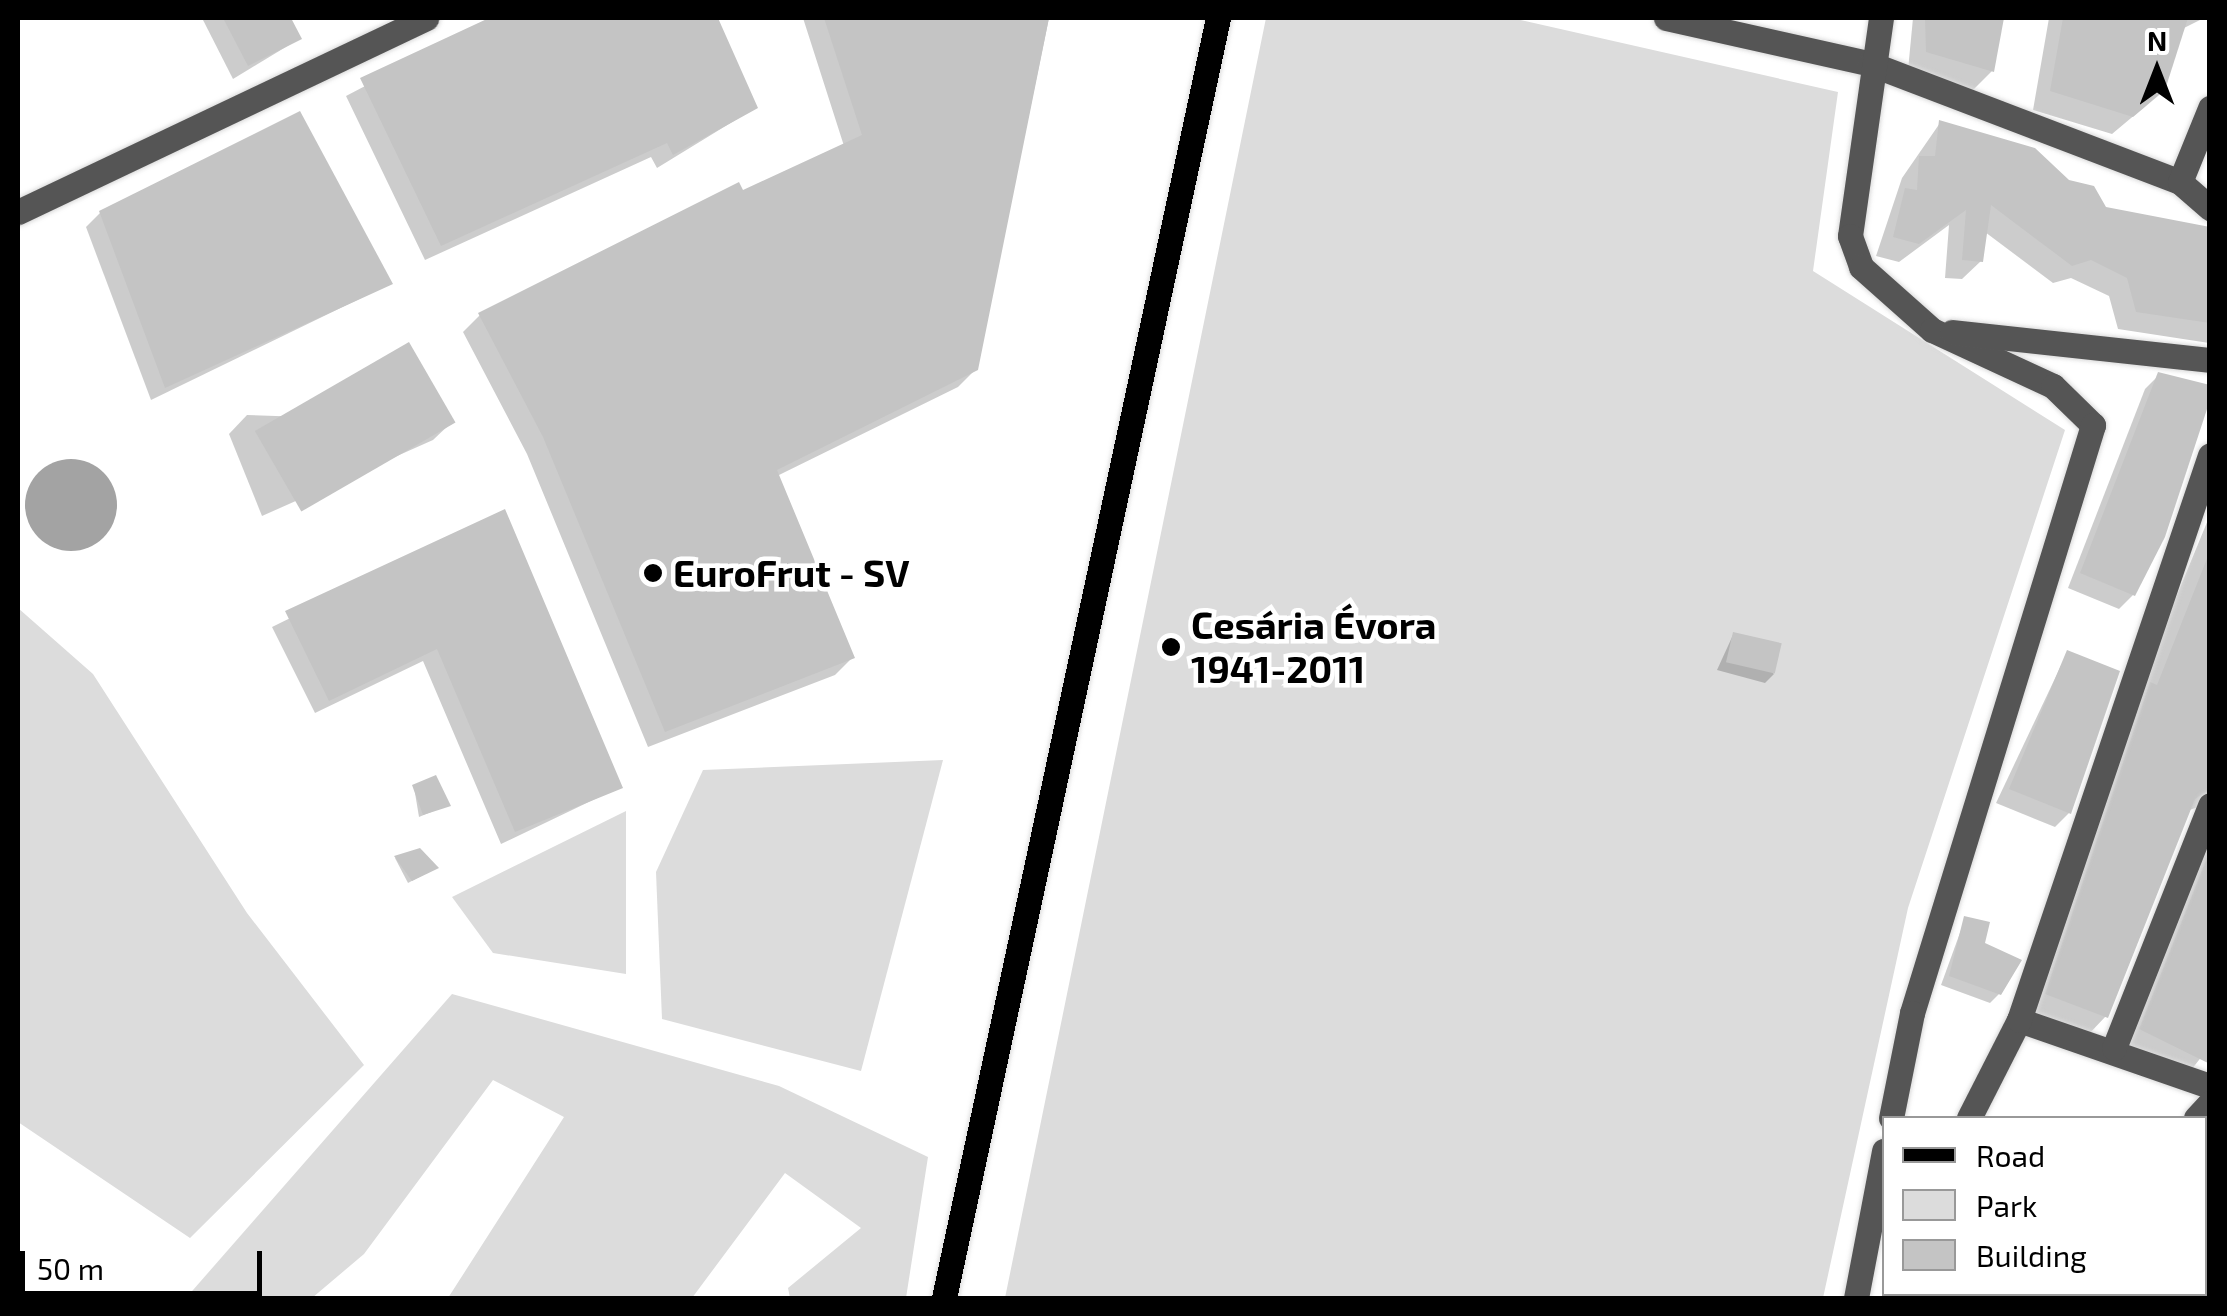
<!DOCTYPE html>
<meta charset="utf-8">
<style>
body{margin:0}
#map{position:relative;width:2227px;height:1316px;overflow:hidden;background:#fff;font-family:"Exo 2",sans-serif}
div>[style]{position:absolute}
.green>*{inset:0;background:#dcdcdc}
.water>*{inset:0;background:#a3a3a3}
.round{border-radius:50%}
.shadow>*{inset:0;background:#0003}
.building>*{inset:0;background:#c4c4c4;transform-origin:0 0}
.roads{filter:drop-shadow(0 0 2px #dbdbdb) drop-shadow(0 0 2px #dbdbdb)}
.minor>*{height:25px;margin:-12.5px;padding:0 12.5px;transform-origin:12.5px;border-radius:12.5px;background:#555}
.major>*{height:25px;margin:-12.5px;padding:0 12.5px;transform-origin:12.5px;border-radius:12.5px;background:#000}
.dots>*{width:28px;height:28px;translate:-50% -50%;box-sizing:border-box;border:5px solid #fff;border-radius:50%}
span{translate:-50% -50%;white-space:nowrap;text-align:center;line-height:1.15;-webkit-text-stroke:9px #fff;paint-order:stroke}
.poi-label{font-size:38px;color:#000;font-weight:700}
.left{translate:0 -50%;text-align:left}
.frame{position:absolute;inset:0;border:20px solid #000;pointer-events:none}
.legend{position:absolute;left:1882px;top:1116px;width:325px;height:180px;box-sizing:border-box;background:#fff;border:2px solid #999;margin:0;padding:12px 18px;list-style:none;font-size:30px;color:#000}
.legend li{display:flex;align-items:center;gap:20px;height:50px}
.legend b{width:50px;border:2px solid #999}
.north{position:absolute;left:2107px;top:20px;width:100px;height:100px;-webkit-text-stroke:8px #fff;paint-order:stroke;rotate:0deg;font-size:28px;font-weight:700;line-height:40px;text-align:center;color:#000}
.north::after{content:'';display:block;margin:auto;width:35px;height:45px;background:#000;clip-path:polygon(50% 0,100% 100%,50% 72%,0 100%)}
.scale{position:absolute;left:20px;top:1251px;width:242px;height:45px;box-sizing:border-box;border:5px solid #000;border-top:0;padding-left:12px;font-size:30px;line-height:35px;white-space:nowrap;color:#000;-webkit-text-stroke:8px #fff;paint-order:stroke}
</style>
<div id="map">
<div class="green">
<div style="clip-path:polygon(1266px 18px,1512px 18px,1838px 92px,1813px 271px,2065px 430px,1908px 908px,1823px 1298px,1005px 1298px)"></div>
<div style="clip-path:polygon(18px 608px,93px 674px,247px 913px,364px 1065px,190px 1238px,18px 1122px)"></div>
<div style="clip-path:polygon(943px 760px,861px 1071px,662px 1019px,656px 872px,703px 770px)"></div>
<div style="clip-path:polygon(626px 811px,626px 974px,493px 953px,452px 897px)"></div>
<div style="clip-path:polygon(452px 994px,779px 1086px,928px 1157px,906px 1298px,790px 1298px,788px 1288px,861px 1228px,785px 1173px,692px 1298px,448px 1298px,564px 1117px,493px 1080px,364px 1254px,312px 1298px,186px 1298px)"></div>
</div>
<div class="water">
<div class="round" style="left:25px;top:459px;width:92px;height:92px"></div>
</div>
<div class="shadow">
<div style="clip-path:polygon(202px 18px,288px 18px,299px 39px,233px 79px)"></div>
<div style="clip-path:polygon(495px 18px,715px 18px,755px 108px,657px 168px,651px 157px,425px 260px,346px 96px)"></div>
<div style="clip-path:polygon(803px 18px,1049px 18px,976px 369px,958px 387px,777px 476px,852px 658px,835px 675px,648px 747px,527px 454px,463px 332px,480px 315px,844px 146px)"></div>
<div style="clip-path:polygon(1913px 18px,2001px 18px,1992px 71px,1973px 90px,1908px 70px)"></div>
<div style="clip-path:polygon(2049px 18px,2204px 18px,2182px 29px,2143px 108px,2112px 134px,2033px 110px)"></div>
<div style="clip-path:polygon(1940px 123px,2068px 182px,2104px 209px,2210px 230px,2209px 343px,2118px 329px,2109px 296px,2071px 278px,2053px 283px,1985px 232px,1981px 261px,1962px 279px,1945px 278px,1949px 225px,1899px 262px,1876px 256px,1902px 178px)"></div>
<div style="clip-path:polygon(100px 213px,390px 284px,151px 400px,86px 227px)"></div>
<div style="clip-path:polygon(2159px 375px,2133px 595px,2119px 609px,2068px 588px,2145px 389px)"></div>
<div style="clip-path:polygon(247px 415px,452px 422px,433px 440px,262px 516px,229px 434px)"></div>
<div style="clip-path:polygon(504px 513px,620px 787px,501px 844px,423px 661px,315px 713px,272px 627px)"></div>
<div style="clip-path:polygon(2210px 515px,2210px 1046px,2184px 1079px,2122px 1048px,2198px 807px,2187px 811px,2106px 1016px,2088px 1035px,2028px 1012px,2132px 704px)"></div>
<div style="clip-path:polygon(1733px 635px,1774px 674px,1765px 683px,1717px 670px)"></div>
<div style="clip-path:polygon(2067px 653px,2069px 813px,2055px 827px,1996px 803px)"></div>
<div style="clip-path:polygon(414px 787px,448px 805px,419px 817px)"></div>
<div style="clip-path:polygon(395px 858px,436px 868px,408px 883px)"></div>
<div style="clip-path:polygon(1965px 919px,1999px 994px,1990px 1003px,1941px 985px)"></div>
<div style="clip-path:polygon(2180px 1294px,2183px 1298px,2123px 1298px)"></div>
</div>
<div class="building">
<div style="clip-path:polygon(223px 18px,291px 18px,302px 39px,248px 66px)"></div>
<div style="clip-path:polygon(489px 18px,718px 18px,758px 108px,673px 155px,667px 143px,441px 246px,360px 78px)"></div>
<div style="clip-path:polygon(824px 18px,1049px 18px,978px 370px,777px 470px,855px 658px,665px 732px,543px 437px,478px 313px,739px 182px,743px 190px,862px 135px)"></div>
<div style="clip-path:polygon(1925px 18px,2004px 18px,1994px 72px,1926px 52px)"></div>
<div style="clip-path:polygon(2063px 18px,2188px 18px,2165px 90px,2133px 117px,2050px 91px)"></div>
<div style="clip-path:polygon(300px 111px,393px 284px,165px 388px,99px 211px)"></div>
<div style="clip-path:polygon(1939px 120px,2035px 148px,2069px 180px,2094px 186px,2106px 207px,2210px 227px,2210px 323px,2136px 312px,2127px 278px,2091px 260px,2072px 266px,1991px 205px,1983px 262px,1962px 260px,1966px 210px,1919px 244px,1893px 237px,1905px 188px,1917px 190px,1919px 156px,1935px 156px)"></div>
<div style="left:409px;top:342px;width:93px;height:178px;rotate:60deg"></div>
<div style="clip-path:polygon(2158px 372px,2210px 385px,2210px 400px,2165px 537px,2135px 596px,2080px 573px)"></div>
<div style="clip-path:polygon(505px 509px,623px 788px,515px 832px,437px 649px,329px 701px,285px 611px)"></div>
<div style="clip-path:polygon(2210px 551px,2210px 789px,2195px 799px,2108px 1018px,2045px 994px,2150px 682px,2157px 685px)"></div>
<div style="left:1733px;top:632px;width:50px;height:31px;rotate:13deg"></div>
<div style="clip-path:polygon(2067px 650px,2120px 671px,2071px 814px,2009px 789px)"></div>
<div style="clip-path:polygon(436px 775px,451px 806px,423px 815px,412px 785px)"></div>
<div style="clip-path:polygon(420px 848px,439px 868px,412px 881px,394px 856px)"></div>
<div style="clip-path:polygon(2210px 850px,2210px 1064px,2139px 1029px)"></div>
<div style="clip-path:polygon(1964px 916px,1990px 922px,1985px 943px,2022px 960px,2001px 995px,1949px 976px)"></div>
</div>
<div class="roads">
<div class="minor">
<div style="left:1666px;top:18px;width:210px;rotate:12.6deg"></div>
<div style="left:1871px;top:64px;width:331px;rotate:20.9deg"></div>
<div style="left:2180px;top:182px;width:40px;rotate:41deg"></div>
<div style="left:1881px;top:18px;width:220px;rotate:98.1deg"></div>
<div style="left:1850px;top:236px;width:33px;rotate:70deg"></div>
<div style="left:1861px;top:267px;width:95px;rotate:41.6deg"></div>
<div style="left:1932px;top:330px;width:133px;rotate:24.8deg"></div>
<div style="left:2053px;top:386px;width:56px;rotate:44.3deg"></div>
<div style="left:2093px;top:425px;width:615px;rotate:107.11deg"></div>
<div style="left:1912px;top:1013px;width:107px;rotate:101.3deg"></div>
<div style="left:2180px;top:182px;width:80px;rotate:-67.9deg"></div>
<div style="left:18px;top:212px;width:452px;rotate:-25.4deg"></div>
<div style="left:1952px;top:332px;width:260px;rotate:6.2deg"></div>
<div style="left:2019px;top:1020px;width:202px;rotate:19.1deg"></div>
<div style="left:2114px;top:1048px;width:261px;rotate:-68.4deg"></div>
<div style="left:1969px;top:1118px;width:110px;rotate:-63deg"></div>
<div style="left:2019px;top:1020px;width:596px;rotate:-71.32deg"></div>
<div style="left:2196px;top:1118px;width:21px;rotate:-47deg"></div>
<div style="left:1908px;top:1294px;width:4px;rotate:90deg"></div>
<div style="left:2200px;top:1294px;width:4px;rotate:90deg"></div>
<div style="left:1856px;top:1298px;width:150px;rotate:-79.2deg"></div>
</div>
<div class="major">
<div style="left:944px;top:1298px;width:1309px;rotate:-77.92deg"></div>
</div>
</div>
<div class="dots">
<div style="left:653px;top:573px;background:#000"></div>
<div style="left:1171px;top:647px;background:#000"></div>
</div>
<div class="poi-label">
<span class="left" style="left:673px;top:573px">EuroFrut - SV</span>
<span class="left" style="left:1191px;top:647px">Cesária Évora<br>1941-2011</span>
</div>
<div class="frame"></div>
<ul class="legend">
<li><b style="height:12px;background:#000"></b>Road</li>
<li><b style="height:28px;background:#dcdcdc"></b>Park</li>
<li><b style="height:28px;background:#c4c4c4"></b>Building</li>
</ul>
<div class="north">N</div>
<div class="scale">50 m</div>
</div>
